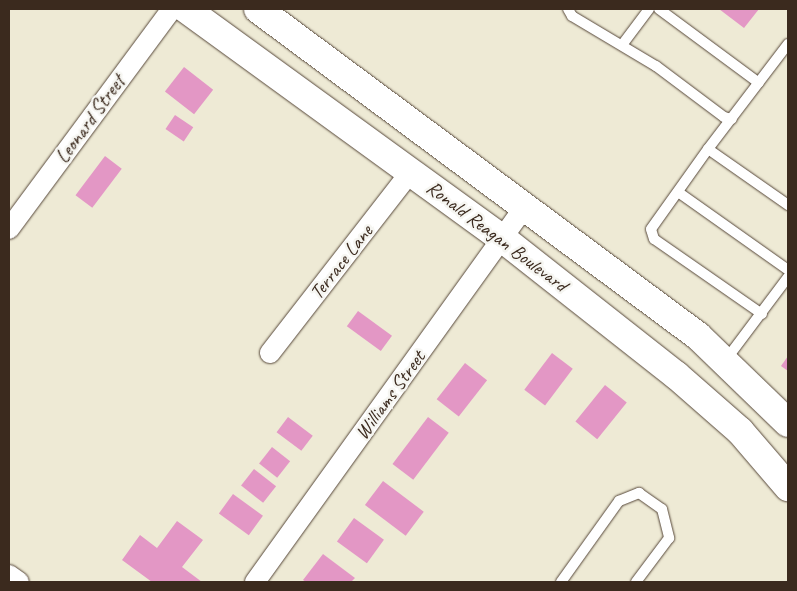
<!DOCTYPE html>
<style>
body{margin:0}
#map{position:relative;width:797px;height:591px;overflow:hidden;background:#eeead5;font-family:Caveat,sans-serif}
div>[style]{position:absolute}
.building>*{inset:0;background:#e397c5;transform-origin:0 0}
.roads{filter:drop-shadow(0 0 1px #564739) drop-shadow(0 0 1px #564739)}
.lane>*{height:10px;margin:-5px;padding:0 5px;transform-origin:5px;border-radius:5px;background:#fff}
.street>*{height:20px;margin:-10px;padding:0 10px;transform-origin:10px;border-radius:10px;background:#fff}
.secondary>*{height:28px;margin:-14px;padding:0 14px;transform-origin:14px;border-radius:14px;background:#fff}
span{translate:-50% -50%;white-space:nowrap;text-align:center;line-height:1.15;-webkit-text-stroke:5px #f6f6f2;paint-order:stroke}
.street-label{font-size:20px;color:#3b2a1e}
.frame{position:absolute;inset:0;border:10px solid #3b2a1e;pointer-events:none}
</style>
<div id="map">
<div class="building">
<div style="clip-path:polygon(719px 9px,759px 9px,744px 28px)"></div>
<div style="left:184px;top:67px;width:37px;height:31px;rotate:38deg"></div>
<div style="left:175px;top:115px;width:22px;height:17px;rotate:34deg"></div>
<div style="left:105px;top:156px;width:21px;height:49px;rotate:37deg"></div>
<div style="left:358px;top:311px;width:42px;height:19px;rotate:36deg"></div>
<div style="left:552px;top:353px;width:26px;height:46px;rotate:37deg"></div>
<div style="clip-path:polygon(788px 356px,788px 371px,781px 366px)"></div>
<div style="left:465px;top:363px;width:28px;height:46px;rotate:38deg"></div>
<div style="left:605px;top:385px;width:28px;height:47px;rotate:39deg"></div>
<div style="left:288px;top:417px;width:31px;height:19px;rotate:37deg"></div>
<div style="left:428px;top:417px;width:26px;height:59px;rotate:37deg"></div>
<div style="left:272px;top:447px;width:23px;height:21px;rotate:38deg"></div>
<div style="left:254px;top:469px;width:28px;height:21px;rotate:38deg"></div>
<div style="left:383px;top:481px;width:51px;height:30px;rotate:37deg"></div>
<div style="left:233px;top:494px;width:37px;height:24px;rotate:36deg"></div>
<div style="left:354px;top:518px;width:37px;height:29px;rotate:36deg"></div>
<div style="clip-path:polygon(177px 521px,203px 540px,182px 567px,202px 582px,152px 582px,122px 560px,140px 535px,157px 548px)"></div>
<div style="clip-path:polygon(323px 554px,355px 578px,351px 582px,306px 582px,303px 580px)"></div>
</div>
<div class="roads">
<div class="lane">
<div style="left:568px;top:9px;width:8px;rotate:60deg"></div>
<div style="left:572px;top:16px;width:98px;rotate:30.8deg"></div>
<div style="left:656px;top:66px;width:85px;rotate:36.9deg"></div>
<div style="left:724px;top:117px;width:8px;rotate:14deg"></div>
<div style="left:659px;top:9px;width:124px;rotate:36.5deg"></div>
<div style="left:622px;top:45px;width:45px;rotate:-53.1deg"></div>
<div style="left:708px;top:149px;width:132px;rotate:-52.7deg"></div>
<div style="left:678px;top:192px;width:135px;rotate:35.3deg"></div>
<div style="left:762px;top:314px;width:131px;rotate:-145.2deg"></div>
<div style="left:654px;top:239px;width:10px;rotate:-107deg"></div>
<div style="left:651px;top:229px;width:98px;rotate:-54.5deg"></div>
<div style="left:708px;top:149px;width:98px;rotate:35deg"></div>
<div style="left:725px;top:361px;width:105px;rotate:-53.1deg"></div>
<div style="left:561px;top:582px;width:100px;rotate:-54.4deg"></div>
<div style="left:619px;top:501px;width:22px;rotate:-22deg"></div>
<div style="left:639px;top:493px;width:28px;rotate:35deg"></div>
<div style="left:662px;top:509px;width:30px;rotate:76deg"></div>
<div style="left:669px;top:538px;width:55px;rotate:126.9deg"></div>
</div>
<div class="street">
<div style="left:9px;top:229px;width:274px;rotate:-53.5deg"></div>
<div style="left:270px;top:353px;width:230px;rotate:-52.2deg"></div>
<div style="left:9px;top:575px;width:12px;rotate:35deg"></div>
<div style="left:255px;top:582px;width:462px;rotate:-54.3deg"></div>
</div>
<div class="secondary">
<div style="left:186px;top:9px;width:392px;rotate:36deg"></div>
<div style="left:503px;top:239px;width:220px;rotate:38.2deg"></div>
<div style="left:676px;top:375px;width:85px;rotate:41.2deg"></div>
<div style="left:740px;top:431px;width:74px;rotate:49.4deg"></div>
<div style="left:258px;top:9px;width:548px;rotate:36.62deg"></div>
<div style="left:698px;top:336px;width:125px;rotate:44deg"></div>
</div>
</div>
<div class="street-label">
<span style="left:90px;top:119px;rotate:-54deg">Leonard Street</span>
<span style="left:497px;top:236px;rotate:37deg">Ronald Reagan Boulevard</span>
<span style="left:341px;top:262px;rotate:-52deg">Terrace Lane</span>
<span style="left:390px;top:395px;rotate:-54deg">Williams Street</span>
</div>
<div class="frame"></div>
</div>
